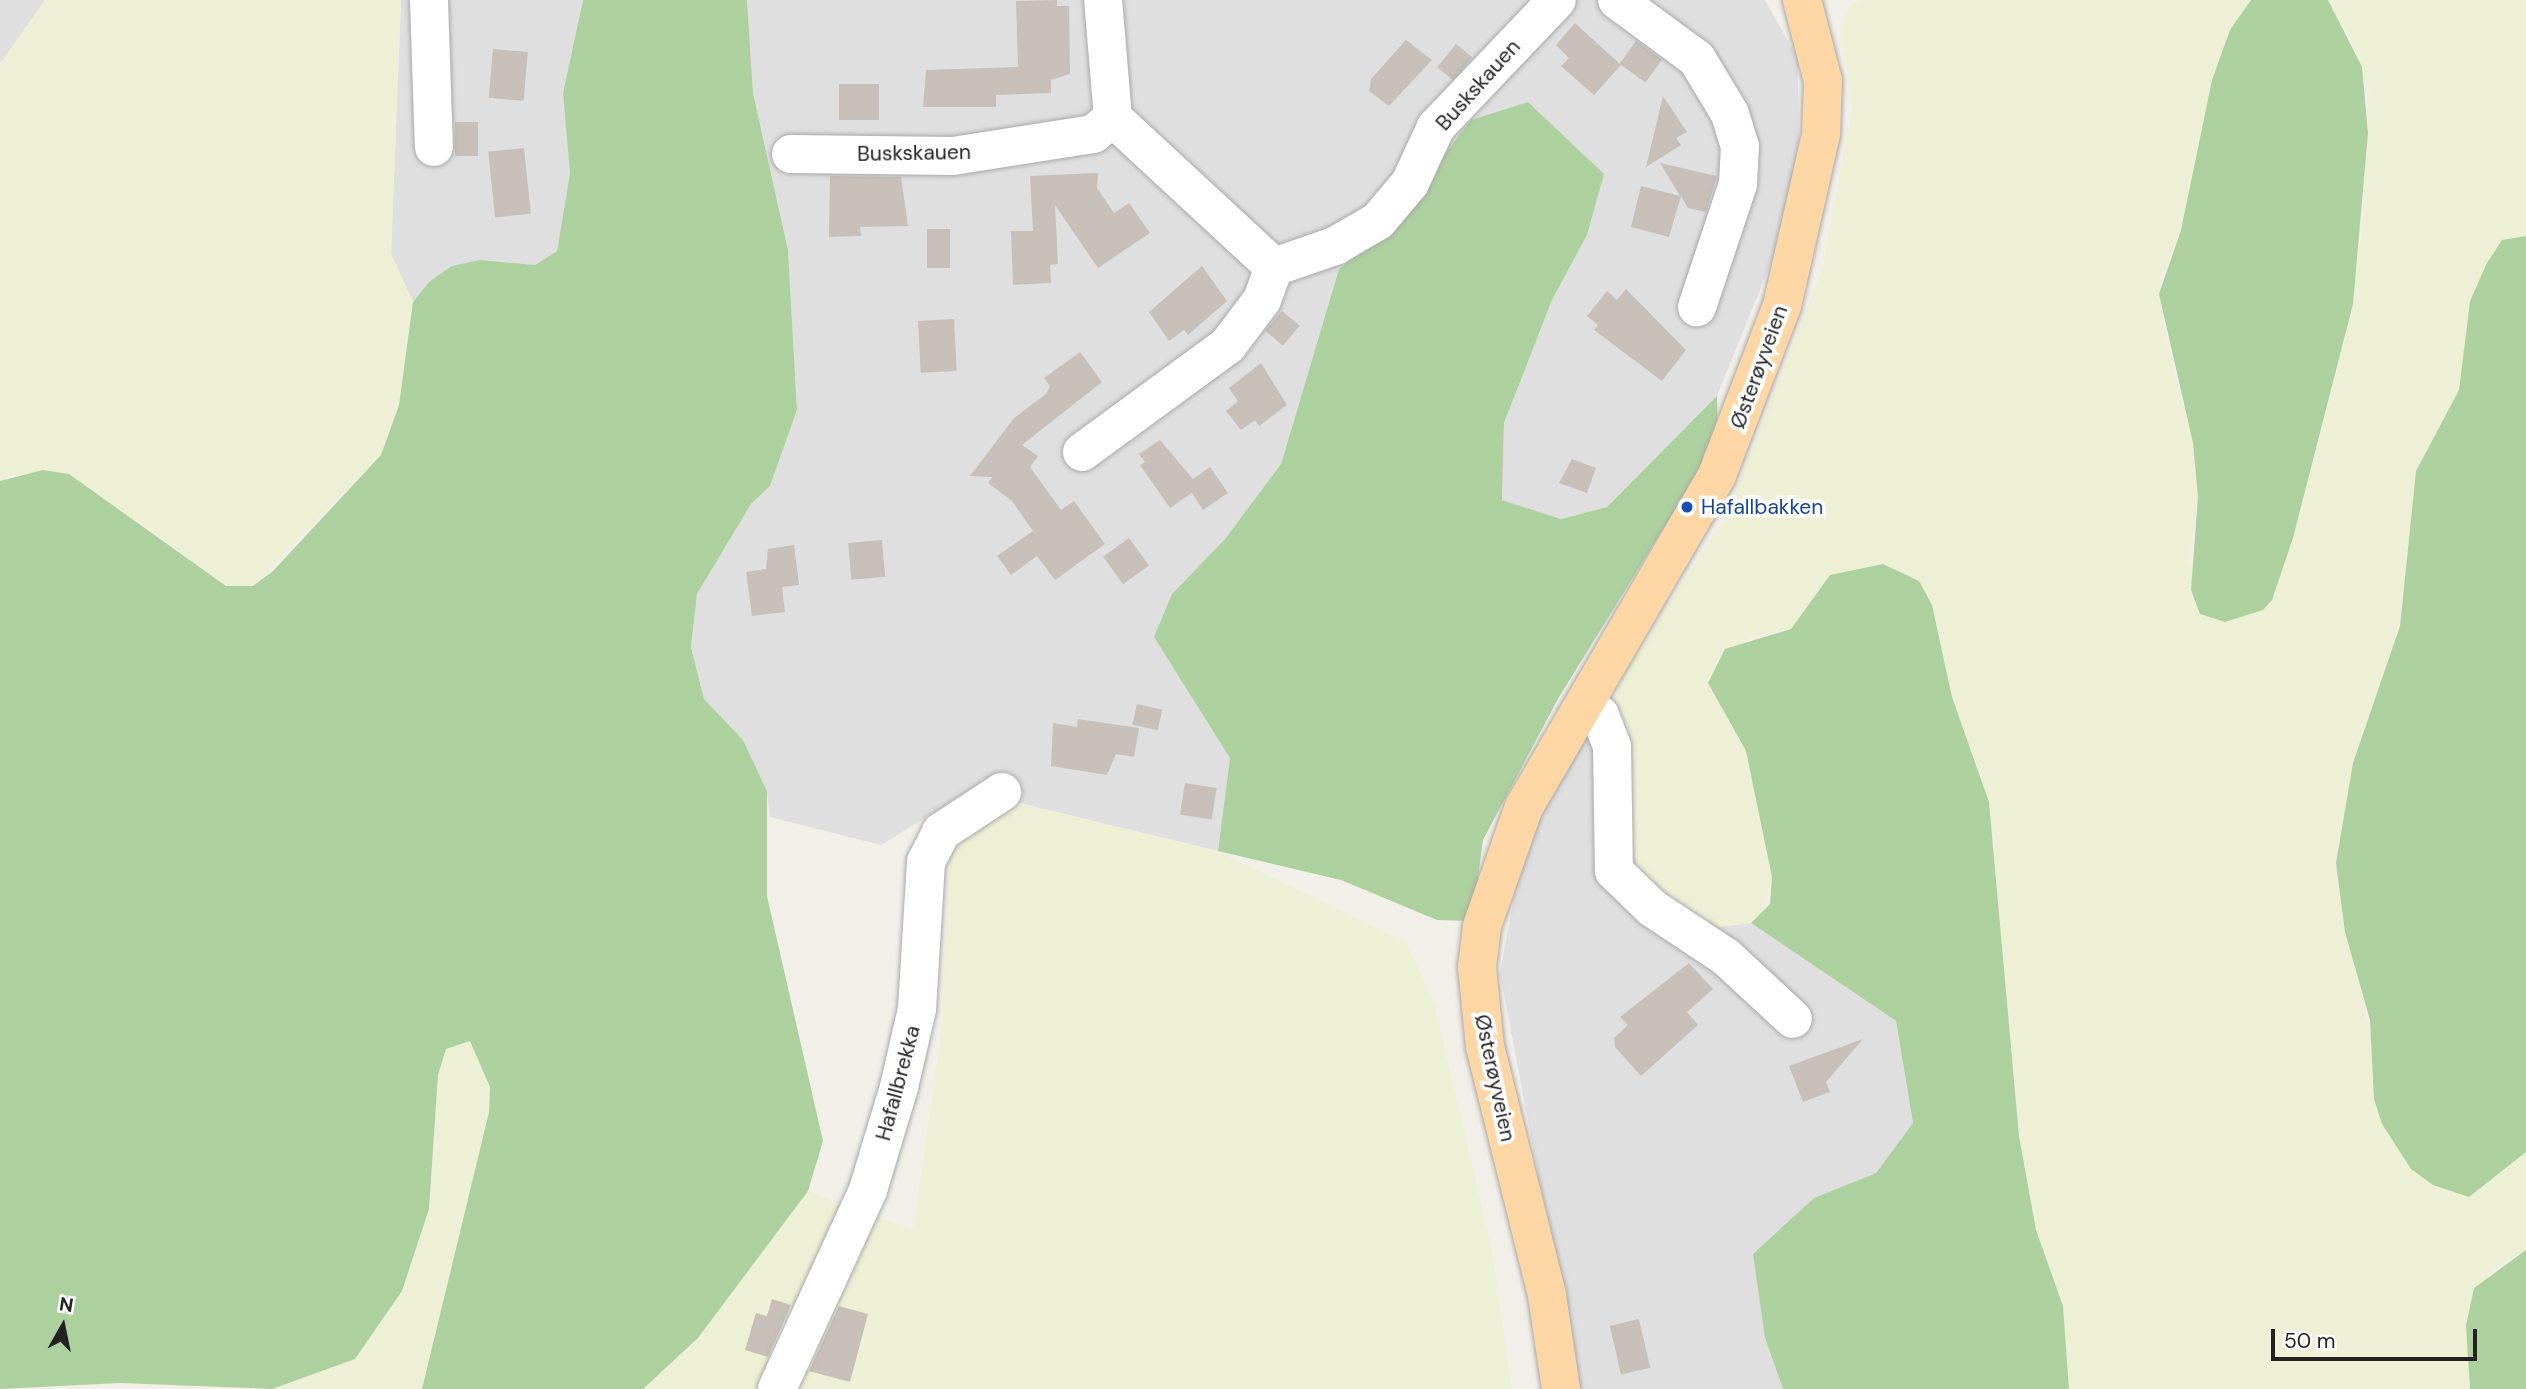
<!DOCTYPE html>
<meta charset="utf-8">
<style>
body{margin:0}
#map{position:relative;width:2526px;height:1389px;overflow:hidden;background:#f2efe9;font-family:"DM Sans",sans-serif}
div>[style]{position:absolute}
.residential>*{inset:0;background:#e0dfdf}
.farmland>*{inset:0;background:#eef0d5}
.forest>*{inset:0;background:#add19e}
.building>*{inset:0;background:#c7bfb8;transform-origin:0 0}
.roads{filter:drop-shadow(0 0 2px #a9a9a9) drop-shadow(0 0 2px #a9a9a9)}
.minor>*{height:38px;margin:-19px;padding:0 19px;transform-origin:19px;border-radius:19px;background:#fff}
.major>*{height:38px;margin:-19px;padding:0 19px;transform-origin:19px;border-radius:19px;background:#fcd6a4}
.dots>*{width:19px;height:19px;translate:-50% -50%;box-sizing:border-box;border:4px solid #fff;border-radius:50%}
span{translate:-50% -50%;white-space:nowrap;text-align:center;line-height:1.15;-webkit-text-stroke:7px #fff;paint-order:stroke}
.street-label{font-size:21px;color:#222}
.transit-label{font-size:21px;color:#164399}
.left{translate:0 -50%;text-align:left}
.north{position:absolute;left:28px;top:1291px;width:70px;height:70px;-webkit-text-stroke:5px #fff;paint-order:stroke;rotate:9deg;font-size:19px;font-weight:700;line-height:28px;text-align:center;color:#222}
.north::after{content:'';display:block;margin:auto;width:24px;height:32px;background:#222;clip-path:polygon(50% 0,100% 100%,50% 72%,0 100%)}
.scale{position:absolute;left:2271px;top:1329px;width:206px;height:32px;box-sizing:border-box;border:4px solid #222;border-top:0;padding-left:9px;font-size:21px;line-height:24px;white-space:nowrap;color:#222;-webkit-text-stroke:5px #fff;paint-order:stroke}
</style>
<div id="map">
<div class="residential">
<div style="clip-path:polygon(0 0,45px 0,0 64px)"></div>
<div style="clip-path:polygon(401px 0,583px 0,563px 93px,570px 173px,557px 251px,535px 265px,480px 260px,429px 282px,413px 302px,391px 254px)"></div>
<div style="clip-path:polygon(747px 0,1765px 0,1798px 59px,1799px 194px,1717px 396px,1607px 507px,1561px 519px,1502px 500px,1504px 423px,1552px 300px,1587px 235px,1471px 120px,1380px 237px,1339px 269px,1281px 464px,1225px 539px,1172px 594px,1202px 709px,1230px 758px,1218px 851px,969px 791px,881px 845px,770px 817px,767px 791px,743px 740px,704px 699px,691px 647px,697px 594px,751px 504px,770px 486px,797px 410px,788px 250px,753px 93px)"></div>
<div style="clip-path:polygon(1614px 703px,1719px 927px,1751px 923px,1896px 1021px,1913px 1123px,1876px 1173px,1814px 1198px,1765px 1338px,1783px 1389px,1579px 1389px,1500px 973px,1522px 855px,1583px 733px)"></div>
</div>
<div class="farmland">
<div style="clip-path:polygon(45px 0,401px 0,391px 254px,413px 302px,399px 405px,381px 455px,253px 586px,226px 586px,135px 519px,15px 474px,0 481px,0 64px)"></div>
<div style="clip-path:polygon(1861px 0,2251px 0,2212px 80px,2181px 230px,2160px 280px,2165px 335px,2193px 443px,2198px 497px,2189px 564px,2293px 538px,2345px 341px,2363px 226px,2369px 92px,2353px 43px,2328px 0,2526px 0,2526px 236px,2519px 237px,2470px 301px,2459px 390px,2416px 471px,2400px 626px,2353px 763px,2343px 904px,2373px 1046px,2469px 1197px,2526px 1152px,2526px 1250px,2491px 1271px,2466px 1326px,2470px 1389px,2069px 1389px,2063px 1306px,2036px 1231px,2019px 1136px,1989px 802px,1952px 697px,1932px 605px,1814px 596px,1791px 629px,1750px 637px,1708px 683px,1746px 751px,1772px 877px,1762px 915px,1751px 923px,1719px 927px,1681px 910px,1638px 877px,1614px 703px,1620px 677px,1725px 518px,1822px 270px,1852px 108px,1841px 30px,1850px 5px)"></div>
<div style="clip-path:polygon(995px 798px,1218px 851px,1406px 942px,1434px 1002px,1491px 1245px,1512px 1389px,643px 1389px,698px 1338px,808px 1191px,913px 1230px,941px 1035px,951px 835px)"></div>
<div style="clip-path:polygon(471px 1041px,490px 1087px,489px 1112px,422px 1389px,272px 1389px,355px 1359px,402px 1291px,429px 1209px,438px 1075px,446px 1049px)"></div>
</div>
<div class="forest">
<div style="clip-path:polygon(583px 0,747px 0,753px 93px,788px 250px,797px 410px,770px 486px,751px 504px,697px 594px,691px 647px,704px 699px,743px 740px,767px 791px,767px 896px,823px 1141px,808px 1191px,698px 1338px,643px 1389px,422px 1389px,489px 1112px,490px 1087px,470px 1041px,446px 1049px,438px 1075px,429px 1209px,402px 1291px,355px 1359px,272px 1389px,120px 1383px,0 1389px,0 481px,43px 470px,69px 474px,226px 586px,253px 586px,273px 571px,381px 455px,399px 405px,413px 302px,429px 282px,452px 266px,480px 260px,535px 265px,557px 251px,570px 173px,563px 93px)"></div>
<div style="clip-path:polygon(2251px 0,2328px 0,2362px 67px,2368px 133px,2353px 304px,2293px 538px,2272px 600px,2263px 610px,2225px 622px,2200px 614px,2191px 590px,2198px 497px,2193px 443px,2159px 294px,2181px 230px,2212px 80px,2230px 30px)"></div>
<div style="clip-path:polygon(1528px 102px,1604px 174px,1587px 235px,1552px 300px,1504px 423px,1502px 500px,1561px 519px,1607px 507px,1717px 396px,1718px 440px,1559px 697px,1483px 840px,1472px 921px,1437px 920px,1341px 880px,1218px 851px,1230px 758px,1154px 637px,1172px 594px,1225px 539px,1281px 464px,1339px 269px,1380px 237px,1471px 120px)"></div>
<div style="clip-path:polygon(2526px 236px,2526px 1152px,2469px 1197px,2433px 1185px,2411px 1169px,2382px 1124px,2374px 1099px,2370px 1020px,2345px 932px,2336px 863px,2353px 763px,2400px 626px,2416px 471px,2459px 390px,2470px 301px,2487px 263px,2502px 240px)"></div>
<div style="clip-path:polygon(1883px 564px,1919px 581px,1932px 605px,1952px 697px,1989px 802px,2019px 1136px,2036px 1230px,2063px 1306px,2069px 1389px,1783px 1389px,1765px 1338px,1753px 1254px,1814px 1198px,1876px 1173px,1913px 1123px,1896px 1021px,1751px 923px,1770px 904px,1772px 877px,1746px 751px,1708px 683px,1725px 649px,1791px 629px,1830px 575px)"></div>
<div style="clip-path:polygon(2526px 1250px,2526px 1389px,2470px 1389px,2466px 1326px,2474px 1288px)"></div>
</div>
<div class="building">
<div style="clip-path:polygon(1057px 0,1057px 6px,1069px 6px,1070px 74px,1051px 80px,1051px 93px,996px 95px,996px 107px,923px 107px,926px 70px,1018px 67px,1016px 1px)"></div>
<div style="clip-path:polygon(1575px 23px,1621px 65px,1594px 95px,1561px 66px,1569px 58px,1556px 45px)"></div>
<div style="clip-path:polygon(1406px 40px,1432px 60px,1389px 106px,1369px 91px,1371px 79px)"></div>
<div style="left:1636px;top:41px;width:32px;height:28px;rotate:36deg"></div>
<div style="left:1456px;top:44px;width:21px;height:30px;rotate:39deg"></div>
<div style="left:493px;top:49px;width:35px;height:49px;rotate:5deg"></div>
<div style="left:839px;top:84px;width:40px;height:36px"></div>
<div style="clip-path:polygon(1663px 96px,1687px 132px,1676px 138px,1681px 145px,1646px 167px)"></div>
<div style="left:455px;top:122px;width:23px;height:34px"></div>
<div style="left:524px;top:148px;width:66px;height:36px;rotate:84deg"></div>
<div style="clip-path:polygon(1660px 163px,1717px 176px,1706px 212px,1688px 208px,1681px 196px,1669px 237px,1631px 227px,1641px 186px,1680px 196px)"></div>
<div style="clip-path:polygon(1098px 173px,1097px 188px,1114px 213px,1129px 203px,1150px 233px,1098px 268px,1055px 205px,1058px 264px,1050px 265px,1051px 283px,1013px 285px,1011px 231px,1033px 231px,1030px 176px)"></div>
<div style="clip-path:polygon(830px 176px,901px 177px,908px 226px,860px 227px,861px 236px,829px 237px)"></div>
<div style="left:927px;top:229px;width:23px;height:39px"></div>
<div style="clip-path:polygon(1202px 266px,1227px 301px,1188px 335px,1184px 330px,1169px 341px,1149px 312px)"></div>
<div style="clip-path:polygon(1626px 289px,1686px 350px,1662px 381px,1594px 330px,1598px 325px,1587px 316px,1607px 291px,1617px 300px)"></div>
<div style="left:1282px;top:311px;width:23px;height:26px;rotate:40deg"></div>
<div style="left:954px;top:319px;width:52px;height:36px;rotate:87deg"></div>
<div style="clip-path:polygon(1080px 352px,1102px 382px,1022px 445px,1038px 456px,1030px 467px,1061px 510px,1074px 501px,1105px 544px,1055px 580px,1037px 556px,1011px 575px,997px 556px,1033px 531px,1012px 501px,988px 483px,992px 477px,970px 476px,1014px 418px,1046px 394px,1050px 386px,1044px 378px)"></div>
<div style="clip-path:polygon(1261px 363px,1287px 405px,1259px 426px,1255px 420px,1241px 430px,1226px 411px,1238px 401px,1229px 388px)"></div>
<div style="clip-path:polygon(1160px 440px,1193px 479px,1210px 467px,1228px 493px,1203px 510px,1192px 493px,1170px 508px,1140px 465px,1145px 462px,1139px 454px)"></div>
<div style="clip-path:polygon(1572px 459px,1596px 468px,1587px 493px,1559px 483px)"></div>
<div style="left:1129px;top:538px;width:34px;height:32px;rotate:54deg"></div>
<div style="left:882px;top:540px;width:37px;height:34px;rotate:85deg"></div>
<div style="clip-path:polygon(794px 545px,799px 585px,782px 587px,785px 612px,752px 616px,746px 572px,766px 569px,768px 549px)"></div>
<div style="left:1137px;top:704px;width:26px;height:21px;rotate:13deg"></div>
<div style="clip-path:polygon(1078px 719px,1139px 728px,1134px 757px,1116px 754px,1107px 775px,1051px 766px,1053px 723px,1077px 727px)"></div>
<div style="left:1185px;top:783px;width:32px;height:32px;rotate:9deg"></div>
<div style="clip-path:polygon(1689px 963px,1713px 989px,1687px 1012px,1698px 1025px,1641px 1076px,1615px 1047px,1614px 1038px,1628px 1025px,1620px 1017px)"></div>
<div style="clip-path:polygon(1863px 1039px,1826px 1082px,1830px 1092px,1803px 1102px,1789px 1066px)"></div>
<div style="clip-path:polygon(772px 1299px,791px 1305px,768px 1357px,745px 1350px,756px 1313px,767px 1316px)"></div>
<div style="clip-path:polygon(839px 1306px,868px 1314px,850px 1382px,809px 1371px)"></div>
<div style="left:1639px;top:1319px;width:50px;height:30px;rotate:77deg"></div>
</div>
<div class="roads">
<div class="minor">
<div style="left:429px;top:0;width:147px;rotate:88.1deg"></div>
<div style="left:1617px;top:0;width:99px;rotate:36.4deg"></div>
<div style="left:1697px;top:59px;width:64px;rotate:59deg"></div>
<div style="left:1730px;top:114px;width:34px;rotate:73deg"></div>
<div style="left:1740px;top:146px;width:38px;rotate:93deg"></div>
<div style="left:1738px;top:184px;width:130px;rotate:108.4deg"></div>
<div style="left:1113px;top:118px;width:219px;rotate:42.8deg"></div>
<div style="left:1274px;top:267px;width:65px;rotate:-19deg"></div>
<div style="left:1335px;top:246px;width:50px;rotate:-30.2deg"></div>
<div style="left:1378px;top:221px;width:50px;rotate:-49.9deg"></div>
<div style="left:1410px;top:183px;width:62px;rotate:-65.1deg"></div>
<div style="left:1436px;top:127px;width:175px;rotate:-46.4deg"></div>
<div style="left:791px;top:154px;width:162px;rotate:0.7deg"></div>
<div style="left:953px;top:156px;width:142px;rotate:-8.9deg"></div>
<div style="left:1093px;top:134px;width:26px;rotate:-39deg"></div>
<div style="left:1113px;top:118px;width:118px;rotate:-94.8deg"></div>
<div style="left:1082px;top:452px;width:181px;rotate:-36.2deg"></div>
<div style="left:1228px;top:345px;width:56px;rotate:-52.9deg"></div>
<div style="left:1262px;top:300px;width:35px;rotate:-70deg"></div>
<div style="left:1585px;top:703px;width:19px;rotate:39deg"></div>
<div style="left:1600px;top:715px;width:34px;rotate:69deg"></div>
<div style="left:1612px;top:747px;width:124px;rotate:89.1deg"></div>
<div style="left:1614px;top:871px;width:53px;rotate:44.2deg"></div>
<div style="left:1652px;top:908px;width:89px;rotate:33.5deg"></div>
<div style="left:1726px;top:957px;width:91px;rotate:42.8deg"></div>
<div style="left:777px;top:1389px;width:219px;rotate:-65.4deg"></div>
<div style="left:868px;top:1190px;width:108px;rotate:-73.2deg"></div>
<div style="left:899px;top:1087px;width:80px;rotate:-77deg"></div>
<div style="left:917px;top:1009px;width:147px;rotate:-86.5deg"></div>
<div style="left:926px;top:862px;width:34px;rotate:-63deg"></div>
<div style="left:941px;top:832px;width:73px;rotate:-33.3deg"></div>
</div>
<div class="major">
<div style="left:1561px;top:1389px;width:95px;rotate:-98.5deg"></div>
<div style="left:1547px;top:1295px;width:256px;rotate:-104deg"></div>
<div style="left:1485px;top:1047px;width:80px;rotate:-95.7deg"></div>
<div style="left:1477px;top:967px;width:41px;rotate:-83deg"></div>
<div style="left:1482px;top:926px;width:126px;rotate:-70.6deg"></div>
<div style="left:1524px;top:807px;width:384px;rotate:-59.8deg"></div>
<div style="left:1717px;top:475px;width:181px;rotate:-69deg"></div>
<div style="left:1782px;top:306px;width:176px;rotate:-77.2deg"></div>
<div style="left:1821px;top:134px;width:53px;rotate:-87.8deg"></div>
<div style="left:1823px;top:81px;width:84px;rotate:-104.5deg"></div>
</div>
</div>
<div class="dots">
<div style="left:1687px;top:507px;background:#1a4fb4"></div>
</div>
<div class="street-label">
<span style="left:1478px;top:85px;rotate:-48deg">Buskskauen</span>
<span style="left:914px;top:153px;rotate:-1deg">Buskskauen</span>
<span style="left:1759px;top:367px;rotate:-70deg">Østerøyveien</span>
<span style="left:1495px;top:1078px;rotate:78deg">Østerøyveien</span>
<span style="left:898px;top:1083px;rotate:-75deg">Hafallbrekka</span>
</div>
<div class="transit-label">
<span class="left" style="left:1701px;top:507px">Hafallbakken</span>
</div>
<div class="north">N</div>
<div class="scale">50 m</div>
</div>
